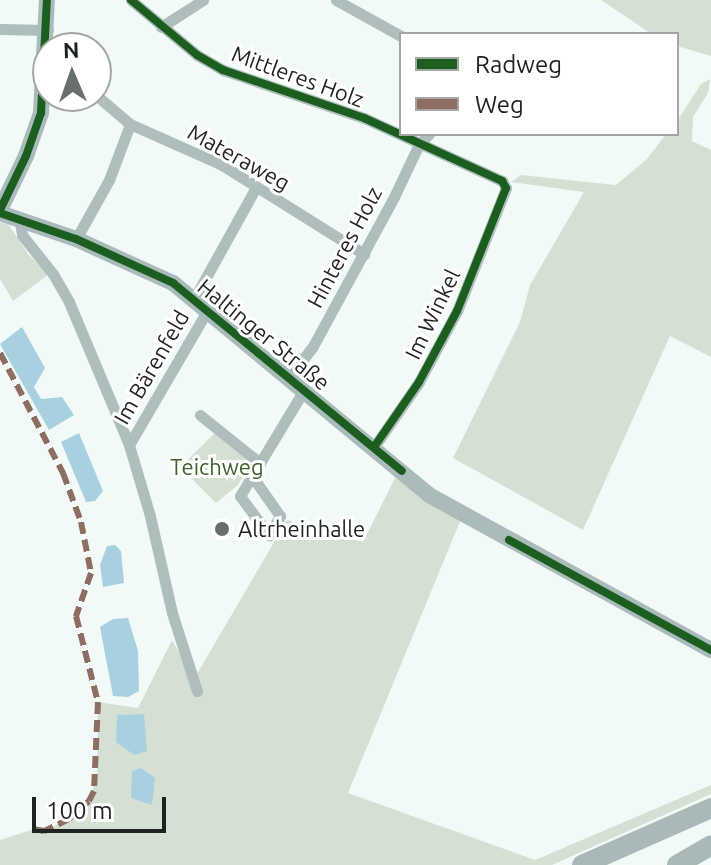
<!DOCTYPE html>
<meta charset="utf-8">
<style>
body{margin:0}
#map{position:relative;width:711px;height:865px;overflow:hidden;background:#f2faf8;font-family:Ubuntu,sans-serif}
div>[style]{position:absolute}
.green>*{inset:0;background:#d4e1d2}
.water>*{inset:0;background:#a7d1de}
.street>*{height:11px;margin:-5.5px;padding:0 5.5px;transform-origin:5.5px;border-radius:5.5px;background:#adbebd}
.secondary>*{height:16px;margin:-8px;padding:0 8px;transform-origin:8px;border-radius:8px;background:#aabbbc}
.highway>*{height:20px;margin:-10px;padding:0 10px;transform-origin:10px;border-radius:10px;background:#a9b9b9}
.quiet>*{height:6px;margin-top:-3px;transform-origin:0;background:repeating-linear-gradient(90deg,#8d6e63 0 12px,transparent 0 18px)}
.cycleway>*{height:8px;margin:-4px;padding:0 4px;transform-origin:4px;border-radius:4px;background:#1b5e20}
.dots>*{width:22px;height:22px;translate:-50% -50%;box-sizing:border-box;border:4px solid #fff;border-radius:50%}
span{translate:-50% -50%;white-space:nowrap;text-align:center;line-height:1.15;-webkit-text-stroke:6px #fff;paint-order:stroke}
.street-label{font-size:22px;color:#1e2322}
.park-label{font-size:22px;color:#3c6129}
.poi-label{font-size:22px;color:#1e2322}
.left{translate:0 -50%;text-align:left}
.legend{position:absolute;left:399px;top:32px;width:280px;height:104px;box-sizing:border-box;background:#fff;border:2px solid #a5a7a7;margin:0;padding:10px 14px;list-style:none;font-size:24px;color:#1e2322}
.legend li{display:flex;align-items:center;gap:16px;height:40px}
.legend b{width:40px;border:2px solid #a5a7a7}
.north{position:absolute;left:32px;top:32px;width:80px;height:80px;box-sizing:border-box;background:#fff;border:2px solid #a5a7a7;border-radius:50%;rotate:358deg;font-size:22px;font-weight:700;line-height:32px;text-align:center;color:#1e2322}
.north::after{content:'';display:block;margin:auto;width:28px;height:36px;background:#686e6d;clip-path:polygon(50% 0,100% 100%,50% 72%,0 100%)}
.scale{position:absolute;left:32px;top:797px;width:134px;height:36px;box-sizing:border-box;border:4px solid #1e2322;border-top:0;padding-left:10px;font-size:24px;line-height:28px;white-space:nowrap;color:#1e2322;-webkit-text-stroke:6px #fff;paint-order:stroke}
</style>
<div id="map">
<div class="green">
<div style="clip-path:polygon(601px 0,711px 0,711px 56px,677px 46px,677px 34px,650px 33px)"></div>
<div style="clip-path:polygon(710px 79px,708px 93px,693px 117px,692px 141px,711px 150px,711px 357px,670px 336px,583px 530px,453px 458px,520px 322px,530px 285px,584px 192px,511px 182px,521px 175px,616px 185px,647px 159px,666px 134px,677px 134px,677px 121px,701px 84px)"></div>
<div style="clip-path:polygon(0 222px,9px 225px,28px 254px,49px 274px,13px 301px,0 279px)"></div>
<div style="clip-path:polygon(215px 433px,252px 461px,238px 485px,216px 503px,180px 467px)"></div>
<div style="clip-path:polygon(397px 474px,461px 519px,348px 793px,535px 860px,711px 785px,711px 794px,552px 865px,0 865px,0 840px,34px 829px,44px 831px,69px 819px,89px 801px,97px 776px,98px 702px,138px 708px,172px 640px,194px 679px,287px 520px,363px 542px)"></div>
</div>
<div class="water">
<div style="clip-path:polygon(22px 327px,45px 368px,34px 387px,41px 399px,62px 397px,74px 415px,49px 430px,0 344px)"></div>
<div style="clip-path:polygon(79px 433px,103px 491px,95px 501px,86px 502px,61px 442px)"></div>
<div style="clip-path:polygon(115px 545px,121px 551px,124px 583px,103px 587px,100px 565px,107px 546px)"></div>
<div style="clip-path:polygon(128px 618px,138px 651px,139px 691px,128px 697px,113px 696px,100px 627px,113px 619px)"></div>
<div style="clip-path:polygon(144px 714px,147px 751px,134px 755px,116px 742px,117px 715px)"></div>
<div style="clip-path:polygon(141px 768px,155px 778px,152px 805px,131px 798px,132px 771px)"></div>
</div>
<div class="street">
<div style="left:131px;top:0;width:86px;rotate:39.8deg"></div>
<div style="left:197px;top:55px;width:30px;rotate:30deg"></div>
<div style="left:223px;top:70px;width:149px;rotate:18.8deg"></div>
<div style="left:364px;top:118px;width:152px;rotate:24.5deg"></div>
<div style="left:502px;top:181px;width:8px;rotate:60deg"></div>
<div style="left:506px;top:188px;width:132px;rotate:111.7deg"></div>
<div style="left:457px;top:311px;width:81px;rotate:118.2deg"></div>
<div style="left:419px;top:382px;width:79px;rotate:124.7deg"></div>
<div style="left:336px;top:0;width:74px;rotate:29deg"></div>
<div style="left:161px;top:27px;width:50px;rotate:-32.7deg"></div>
<div style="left:0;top:29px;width:48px;rotate:1.2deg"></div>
<div style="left:96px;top:95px;width:45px;rotate:40.5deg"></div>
<div style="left:130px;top:124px;width:101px;rotate:24deg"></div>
<div style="left:222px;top:165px;width:168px;rotate:32.1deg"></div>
<div style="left:20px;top:222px;width:13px;rotate:81deg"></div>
<div style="left:22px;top:235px;width:50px;rotate:51.5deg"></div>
<div style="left:53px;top:274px;width:32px;rotate:60deg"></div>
<div style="left:69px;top:302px;width:155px;rotate:67.2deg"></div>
<div style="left:129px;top:445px;width:74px;rotate:73.5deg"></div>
<div style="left:150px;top:516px;width:99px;rotate:77.2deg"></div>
<div style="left:172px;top:613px;width:82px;rotate:72.2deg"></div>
<div style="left:76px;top:239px;width:68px;rotate:-60.8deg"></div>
<div style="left:109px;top:180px;width:60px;rotate:-69.4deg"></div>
<div style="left:194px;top:299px;width:128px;rotate:-61deg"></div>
<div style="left:289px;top:378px;width:38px;rotate:-53deg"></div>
<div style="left:312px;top:348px;width:172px;rotate:-61.5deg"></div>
<div style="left:394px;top:197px;width:59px;rotate:-64.7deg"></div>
<div style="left:419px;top:144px;width:14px;rotate:-45deg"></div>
<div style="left:200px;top:415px;width:77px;rotate:38.7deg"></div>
<div style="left:129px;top:445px;width:157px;rotate:-59.8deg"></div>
<div style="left:252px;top:476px;width:23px;rotate:121deg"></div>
<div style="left:240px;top:496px;width:49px;rotate:53.4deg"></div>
<div style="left:269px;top:535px;width:22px;rotate:-60deg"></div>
<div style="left:280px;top:516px;width:49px;rotate:-125deg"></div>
<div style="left:252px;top:476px;width:100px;rotate:-58.8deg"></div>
</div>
<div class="secondary">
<div style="left:0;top:210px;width:60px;rotate:-64.3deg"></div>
<div style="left:26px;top:156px;width:46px;rotate:-70.8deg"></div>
<div style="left:41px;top:113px;width:113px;rotate:-87deg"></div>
<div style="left:0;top:213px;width:80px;rotate:18.9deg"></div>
<div style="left:76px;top:239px;width:107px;rotate:24.4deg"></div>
<div style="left:173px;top:283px;width:332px;rotate:39.6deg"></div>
<div style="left:429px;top:495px;width:322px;rotate:28.8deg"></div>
</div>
<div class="highway">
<div style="left:582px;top:865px;width:141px;rotate:-23.8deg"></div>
<div style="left:677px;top:865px;width:39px;rotate:-30deg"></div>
</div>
<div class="quiet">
<div style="left:0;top:353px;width:136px;rotate:62.3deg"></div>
<div style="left:63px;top:473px;width:52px;rotate:69.8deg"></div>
<div style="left:81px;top:522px;width:52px;rotate:78.9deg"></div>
<div style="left:91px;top:573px;width:46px;rotate:109.2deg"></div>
<div style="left:76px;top:616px;width:89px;rotate:75.7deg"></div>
<div style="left:98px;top:702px;width:89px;rotate:92.6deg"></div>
<div style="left:94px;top:791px;width:11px;rotate:117deg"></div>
<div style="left:89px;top:801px;width:27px;rotate:138deg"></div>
<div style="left:69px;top:819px;width:28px;rotate:154deg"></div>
<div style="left:44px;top:831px;width:10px;rotate:-169deg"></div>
</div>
<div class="cycleway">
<div style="left:131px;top:0;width:86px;rotate:39.8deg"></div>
<div style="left:197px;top:55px;width:30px;rotate:30deg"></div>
<div style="left:223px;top:70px;width:149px;rotate:18.8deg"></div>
<div style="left:364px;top:118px;width:152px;rotate:24.5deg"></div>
<div style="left:502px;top:181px;width:8px;rotate:60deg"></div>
<div style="left:506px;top:188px;width:132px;rotate:111.7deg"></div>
<div style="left:457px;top:311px;width:81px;rotate:118.2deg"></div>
<div style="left:419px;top:382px;width:79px;rotate:124.7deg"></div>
<div style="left:0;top:210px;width:60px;rotate:-64.3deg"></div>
<div style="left:26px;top:156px;width:46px;rotate:-70.8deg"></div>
<div style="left:41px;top:113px;width:113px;rotate:-87deg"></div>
<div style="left:0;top:213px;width:80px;rotate:18.9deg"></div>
<div style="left:76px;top:239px;width:107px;rotate:24.4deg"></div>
<div style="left:173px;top:283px;width:296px;rotate:39.4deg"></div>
<div style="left:509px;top:540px;width:230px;rotate:28.6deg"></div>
</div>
<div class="dots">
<div style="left:222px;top:529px;background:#686e6d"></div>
</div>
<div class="street-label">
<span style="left:298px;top:76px;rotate:20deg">Mittleres Holz</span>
<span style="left:239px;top:157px;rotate:29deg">Materaweg</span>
<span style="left:344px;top:247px;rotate:-62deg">Hinteres Holz</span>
<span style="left:432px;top:314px;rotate:-64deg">Im Winkel</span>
<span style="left:264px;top:334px;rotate:39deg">Haltinger Straße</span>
<span style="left:151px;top:367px;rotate:-60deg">Im Bärenfeld</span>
</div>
<div class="park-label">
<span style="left:217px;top:467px">Teichweg</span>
</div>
<div class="poi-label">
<span class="left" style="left:238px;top:529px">Altrheinhalle</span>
</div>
<ul class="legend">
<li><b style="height:10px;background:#1b5e20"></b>Radweg</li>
<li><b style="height:10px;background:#8d6e63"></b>Weg</li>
</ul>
<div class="north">N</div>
<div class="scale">100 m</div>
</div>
